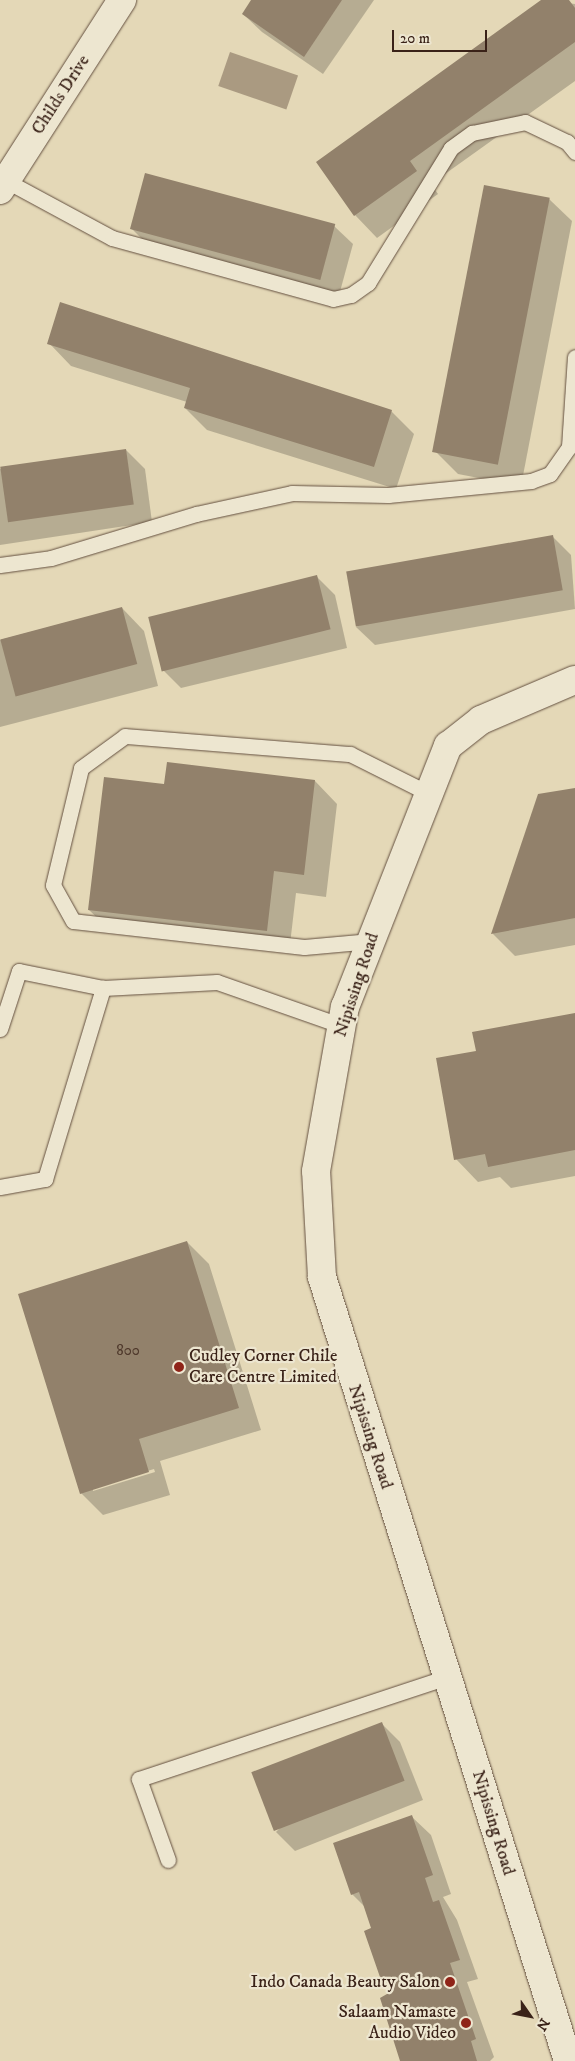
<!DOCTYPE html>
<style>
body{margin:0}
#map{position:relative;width:575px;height:2061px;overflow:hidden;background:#e4d8b7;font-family:"IM FELL DW Pica",serif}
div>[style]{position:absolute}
.water>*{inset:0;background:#aa9a81;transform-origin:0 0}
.shadow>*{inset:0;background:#0003}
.building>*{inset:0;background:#92816b;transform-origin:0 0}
.roads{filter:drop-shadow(0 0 1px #645040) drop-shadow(0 0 1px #645040)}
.lane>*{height:15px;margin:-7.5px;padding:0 7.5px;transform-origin:7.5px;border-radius:7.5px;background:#ede6d0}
.street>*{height:28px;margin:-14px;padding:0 14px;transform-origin:14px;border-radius:14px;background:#ede6d0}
.secondary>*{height:28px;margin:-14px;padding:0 14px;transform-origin:14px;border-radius:14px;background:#ede6d0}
.dots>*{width:14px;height:14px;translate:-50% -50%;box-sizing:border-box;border:2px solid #ede6d0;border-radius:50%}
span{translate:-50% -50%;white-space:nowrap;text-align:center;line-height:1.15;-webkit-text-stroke:4.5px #ede6d0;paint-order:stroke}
.number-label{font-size:15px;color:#503a2d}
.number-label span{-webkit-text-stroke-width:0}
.street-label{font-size:18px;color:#3a2218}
.poi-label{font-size:18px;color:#3a2218}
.left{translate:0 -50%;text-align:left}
.right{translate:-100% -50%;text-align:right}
.north{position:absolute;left:505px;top:1991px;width:50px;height:50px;-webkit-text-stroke:4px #ede6d0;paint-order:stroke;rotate:123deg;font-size:14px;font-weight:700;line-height:20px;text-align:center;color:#3a2218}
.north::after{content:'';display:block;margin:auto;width:18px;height:22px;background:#3a2218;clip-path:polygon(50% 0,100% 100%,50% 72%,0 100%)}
.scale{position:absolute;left:392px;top:30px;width:95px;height:22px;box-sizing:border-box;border:2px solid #3a2218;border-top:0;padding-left:6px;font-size:15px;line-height:18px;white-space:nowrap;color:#3a2218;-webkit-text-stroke:4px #ede6d0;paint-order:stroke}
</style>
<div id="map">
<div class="water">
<div style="left:230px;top:52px;width:72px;height:36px;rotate:19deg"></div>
</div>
<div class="shadow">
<div style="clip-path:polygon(253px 0,374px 0,323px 74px,262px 32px,243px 14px)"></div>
<div style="clip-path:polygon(544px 0,575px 4px,575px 81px,431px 184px,438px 194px,377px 238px,355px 215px,318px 163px)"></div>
<div style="clip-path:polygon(549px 199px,572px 221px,521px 486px,458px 474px,435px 451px)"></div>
<div style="clip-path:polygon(334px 226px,353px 244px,338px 299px,150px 247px,131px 228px)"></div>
<div style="clip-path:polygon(49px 343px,391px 411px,414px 434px,396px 489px,207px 430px,185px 408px,187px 402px,71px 366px)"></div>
<div style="clip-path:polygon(126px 450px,145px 469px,152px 522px,0 545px,0 469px)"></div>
<div style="clip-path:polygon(553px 537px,571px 555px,575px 609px,375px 645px,356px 627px)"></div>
<div style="clip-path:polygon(316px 576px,335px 595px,347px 648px,181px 688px,162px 669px)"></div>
<div style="clip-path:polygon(122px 608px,144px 631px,158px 686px,0 727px,0 640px)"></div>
<div style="clip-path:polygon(315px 781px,337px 804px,326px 897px,296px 893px,289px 953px,112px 932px,89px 910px,165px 785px)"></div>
<div style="clip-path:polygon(575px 789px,575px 945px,515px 956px,493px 934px,539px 795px)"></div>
<div style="clip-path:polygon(575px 1014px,575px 1176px,511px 1188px,500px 1177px,478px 1182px,456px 1159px,477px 1052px)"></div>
<div style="clip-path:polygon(evenodd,187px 1242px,209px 1264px,261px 1430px,160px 1461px,170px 1495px,103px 1515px,81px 1493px,187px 1242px,154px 1469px,155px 1472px,93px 1491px,93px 1488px,154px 1469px)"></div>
<div style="clip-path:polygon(381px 1723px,400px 1742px,423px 1800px,295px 1851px,276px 1832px)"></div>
<div style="clip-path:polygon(412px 1817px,431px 1835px,451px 1894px,443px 1897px,457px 1920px,478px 1979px,467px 1982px,494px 2057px,490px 2061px,401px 2061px,394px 1992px,382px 1980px,365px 1932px,373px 1929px,365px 1907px,352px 1894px)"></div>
</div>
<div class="building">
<div style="clip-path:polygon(251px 0,342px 0,304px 57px,242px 14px)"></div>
<div style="clip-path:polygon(541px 0,569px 0,575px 8px,575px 42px,410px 161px,417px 171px,354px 216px,316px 162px)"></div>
<div style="left:145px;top:173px;width:197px;height:58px;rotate:15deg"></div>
<div style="left:484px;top:185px;width:67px;height:272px;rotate:11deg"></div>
<div style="clip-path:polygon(60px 302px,392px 410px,374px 467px,184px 408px,190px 388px,47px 344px)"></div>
<div style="left:126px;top:449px;width:56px;height:127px;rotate:82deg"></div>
<div style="left:553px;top:535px;width:56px;height:210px;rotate:80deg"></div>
<div style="left:317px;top:575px;width:56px;height:174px;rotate:76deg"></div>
<div style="left:122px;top:607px;width:59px;height:126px;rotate:75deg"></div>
<div style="clip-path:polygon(167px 762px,315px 780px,304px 875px,274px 871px,267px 931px,88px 910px,104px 777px,164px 784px)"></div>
<div style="clip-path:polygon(575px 788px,575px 918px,491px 934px,538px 794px)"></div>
<div style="clip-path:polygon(575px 1013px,575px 1150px,488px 1167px,485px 1154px,454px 1160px,436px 1058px,476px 1051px,472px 1032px)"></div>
<div style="clip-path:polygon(187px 1241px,239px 1408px,139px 1439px,149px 1472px,80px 1494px,18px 1294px)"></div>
<div style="left:382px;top:1722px;width:63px;height:140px;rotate:69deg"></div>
<div style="clip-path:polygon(412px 1815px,433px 1875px,425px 1878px,433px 1902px,439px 1900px,460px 1960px,450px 1963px,476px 2039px,471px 2041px,477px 2061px,400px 2061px,380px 1998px,394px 1990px,390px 1977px,381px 1980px,364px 1931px,371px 1928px,359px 1892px,351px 1895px,333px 1843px)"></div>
</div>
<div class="roads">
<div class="lane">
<div style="left:1px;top:178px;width:126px;rotate:28.4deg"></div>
<div style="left:112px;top:238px;width:229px;rotate:15.4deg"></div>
<div style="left:333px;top:299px;width:18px;rotate:-13deg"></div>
<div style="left:351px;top:295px;width:21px;rotate:-35deg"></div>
<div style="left:368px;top:283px;width:158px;rotate:-58.4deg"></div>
<div style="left:451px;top:148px;width:26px;rotate:-36deg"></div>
<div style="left:472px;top:133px;width:54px;rotate:-11.7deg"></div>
<div style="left:525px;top:122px;width:47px;rotate:25.5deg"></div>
<div style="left:567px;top:142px;width:13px;rotate:51deg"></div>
<div style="left:0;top:565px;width:51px;rotate:-7.8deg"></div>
<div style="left:51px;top:558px;width:152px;rotate:-16.9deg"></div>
<div style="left:196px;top:514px;width:98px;rotate:-12.3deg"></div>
<div style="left:292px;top:493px;width:96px;rotate:1.2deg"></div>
<div style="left:388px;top:495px;width:144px;rotate:-5.6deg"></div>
<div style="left:531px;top:481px;width:20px;rotate:-20deg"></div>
<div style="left:550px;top:474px;width:33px;rotate:-55deg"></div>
<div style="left:569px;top:447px;width:90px;rotate:-86.2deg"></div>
<div style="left:371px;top:941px;width:67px;rotate:174.9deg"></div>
<div style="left:304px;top:947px;width:232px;rotate:-173.6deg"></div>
<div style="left:73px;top:921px;width:41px;rotate:-119.1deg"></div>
<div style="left:53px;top:885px;width:120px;rotate:-76.5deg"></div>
<div style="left:81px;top:768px;width:54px;rotate:-36deg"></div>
<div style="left:125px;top:736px;width:226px;rotate:4.6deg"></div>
<div style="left:350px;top:754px;width:87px;rotate:26.6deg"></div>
<div style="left:0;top:1029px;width:61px;rotate:-71.9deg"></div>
<div style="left:19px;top:971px;width:86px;rotate:11.4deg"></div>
<div style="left:103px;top:988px;width:114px;rotate:-3deg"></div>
<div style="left:217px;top:982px;width:130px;rotate:19.3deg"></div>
<div style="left:0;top:1187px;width:46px;rotate:-10.1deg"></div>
<div style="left:45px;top:1179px;width:200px;rotate:-73.1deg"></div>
<div style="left:168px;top:1860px;width:86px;rotate:-109.7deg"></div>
<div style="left:139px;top:1779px;width:324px;rotate:-18.3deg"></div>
</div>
<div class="street">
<div style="left:568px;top:2061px;width:822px;rotate:-107.42deg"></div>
<div style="left:322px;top:1277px;width:106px;rotate:-93.2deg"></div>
<div style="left:316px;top:1171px;width:167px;rotate:-80deg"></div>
<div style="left:345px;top:1007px;width:281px;rotate:-68.5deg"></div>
<div style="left:448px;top:746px;width:42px;rotate:-38.2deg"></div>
<div style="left:481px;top:720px;width:102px;rotate:-23.1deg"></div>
</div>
<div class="secondary">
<div style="left:0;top:190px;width:226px;rotate:-57.3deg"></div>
</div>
</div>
<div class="dots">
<div style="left:179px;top:1367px;background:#8f2418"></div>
<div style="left:450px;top:1982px;background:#8f2418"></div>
<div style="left:466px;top:2023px;background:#8f2418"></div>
</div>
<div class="number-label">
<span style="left:128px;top:1351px">800</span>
</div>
<div class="street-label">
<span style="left:61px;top:95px;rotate:-57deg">Childs Drive</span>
<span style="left:357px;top:985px;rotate:-72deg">Nipissing Road</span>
<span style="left:370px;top:1437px;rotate:72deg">Nipissing Road</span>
<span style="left:493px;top:1823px;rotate:73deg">Nipissing Road</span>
</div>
<div class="poi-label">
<span class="left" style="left:189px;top:1367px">Cudley Corner Chile<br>Care Centre Limited</span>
<span class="right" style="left:440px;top:1982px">Indo Canada Beauty Salon</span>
<span class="right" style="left:456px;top:2023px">Salaam Namaste<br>Audio Video</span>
</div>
<div class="north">N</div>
<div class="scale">20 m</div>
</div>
